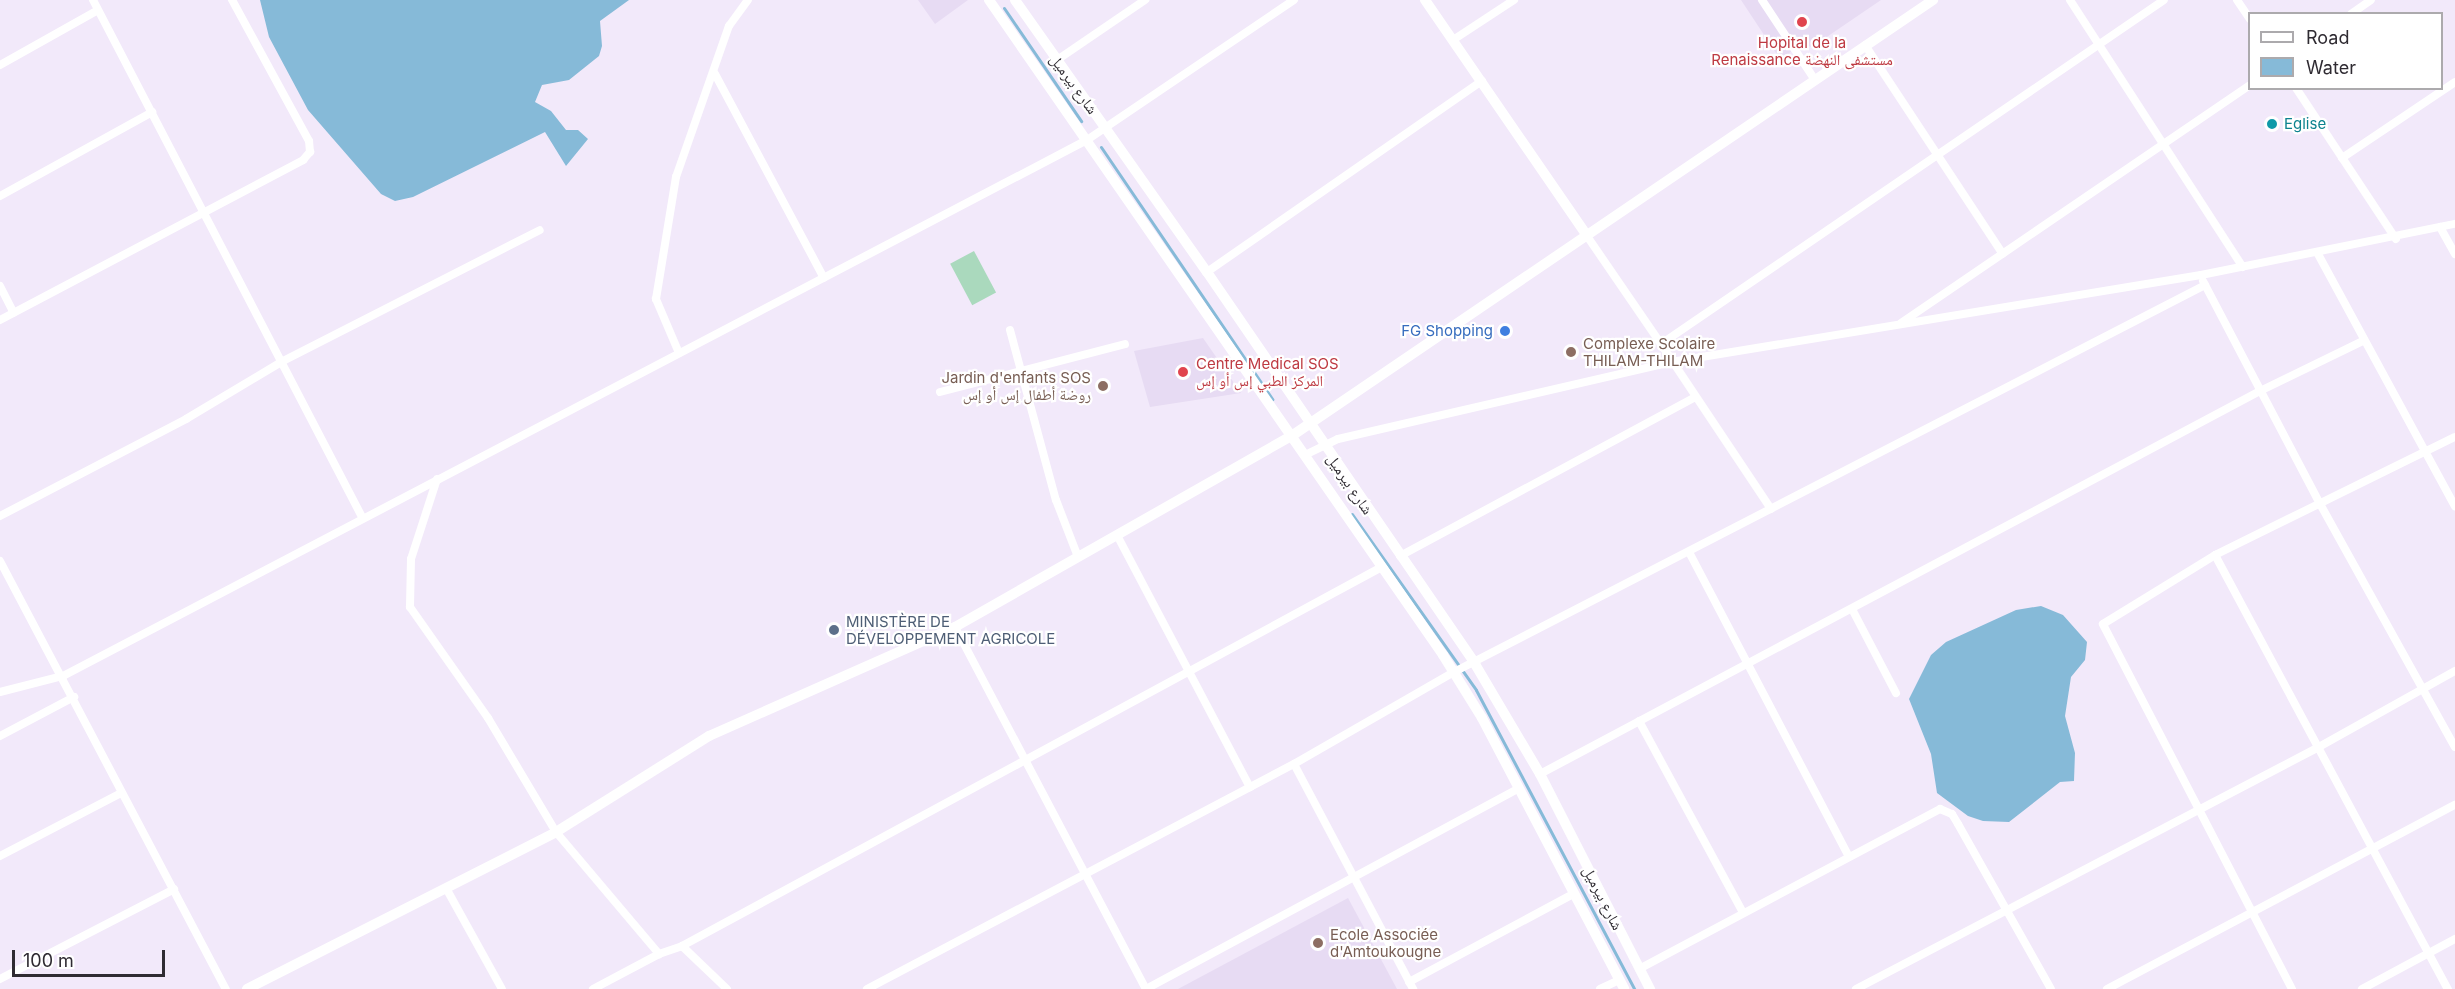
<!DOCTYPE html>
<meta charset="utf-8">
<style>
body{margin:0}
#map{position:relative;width:2455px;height:989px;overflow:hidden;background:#f2e9fa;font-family:Inter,"Noto Naskh Arabic",sans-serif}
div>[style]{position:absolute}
.built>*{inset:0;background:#e7dbf3}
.green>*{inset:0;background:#aad9bd;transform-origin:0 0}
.water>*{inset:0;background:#86bad8}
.stream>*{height:3px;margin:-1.5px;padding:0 1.5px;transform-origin:1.5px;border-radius:1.5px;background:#86bad8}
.minor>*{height:8px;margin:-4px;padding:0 4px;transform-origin:4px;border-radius:4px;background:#fff}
.tertiary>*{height:10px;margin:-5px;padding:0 5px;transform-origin:5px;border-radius:5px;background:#fff}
.dots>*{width:16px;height:16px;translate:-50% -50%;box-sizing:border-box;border:3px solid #fff;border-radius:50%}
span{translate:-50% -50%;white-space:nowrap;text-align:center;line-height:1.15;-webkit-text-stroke:4.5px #fff;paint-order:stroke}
.health-label{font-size:15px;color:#be3a42}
.left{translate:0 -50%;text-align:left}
.street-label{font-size:15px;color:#2f2b32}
.culture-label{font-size:15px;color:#0d838f}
.shop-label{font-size:15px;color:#366cbe}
.right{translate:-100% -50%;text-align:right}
.education-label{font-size:15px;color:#785e54}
.service-label{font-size:15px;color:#4e5e75}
.legend{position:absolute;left:2248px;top:12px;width:195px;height:78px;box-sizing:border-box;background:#fff;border:2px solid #acaaad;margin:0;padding:8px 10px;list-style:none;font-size:18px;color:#2f2b32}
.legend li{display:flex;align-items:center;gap:12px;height:30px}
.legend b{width:30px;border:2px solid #acaaad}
.scale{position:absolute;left:12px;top:950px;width:153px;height:27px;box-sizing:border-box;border:3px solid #2f2b32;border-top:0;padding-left:8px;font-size:18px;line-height:21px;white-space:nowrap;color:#2f2b32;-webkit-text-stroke:4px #fff;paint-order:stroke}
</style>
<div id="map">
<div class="built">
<div style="clip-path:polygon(918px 0,968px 0,935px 24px)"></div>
<div style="clip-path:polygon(1741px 0,1881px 0,1812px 47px,1801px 44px,1790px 52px,1784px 65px)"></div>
<div style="clip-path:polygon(1203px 338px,1241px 393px,1150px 407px,1134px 351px)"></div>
<div style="clip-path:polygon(1348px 898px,1397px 989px,1178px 989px)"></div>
</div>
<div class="green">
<div style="left:974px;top:251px;width:47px;height:27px;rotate:62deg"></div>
</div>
<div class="water">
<div style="clip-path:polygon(260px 0,629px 0,600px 21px,602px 46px,599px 56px,569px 80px,542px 85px,535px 102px,551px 111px,566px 130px,578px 130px,588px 139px,566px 166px,545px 132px,413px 197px,395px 201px,381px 194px,308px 110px,269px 37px)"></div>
<div style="clip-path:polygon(2041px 606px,2063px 615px,2087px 642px,2085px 660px,2071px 677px,2065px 716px,2075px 753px,2074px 781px,2060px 782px,2009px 822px,1983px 821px,1968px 816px,1937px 793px,1931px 754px,1909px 699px,1931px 655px,1946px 642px,2016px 610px)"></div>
</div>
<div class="stream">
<div style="left:1004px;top:8px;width:137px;rotate:55.7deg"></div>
<div style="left:1101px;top:147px;width:305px;rotate:55.8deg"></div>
<div style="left:1352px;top:514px;width:215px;rotate:54.8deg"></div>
<div style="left:1476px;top:690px;width:338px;rotate:62.1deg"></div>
</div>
<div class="minor">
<div style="left:93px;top:0;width:583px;rotate:62.51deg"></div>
<div style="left:1762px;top:0;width:96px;rotate:56.5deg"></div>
<div style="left:2070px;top:0;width:318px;rotate:57.1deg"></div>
<div style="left:2237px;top:0;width:23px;rotate:56deg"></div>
<div style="left:2351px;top:14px;width:24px;rotate:-35deg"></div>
<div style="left:1453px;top:40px;width:73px;rotate:-33.3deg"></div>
<div style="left:1865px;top:45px;width:250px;rotate:56.6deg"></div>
<div style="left:1057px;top:60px;width:107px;rotate:-34.3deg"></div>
<div style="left:0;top:65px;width:112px;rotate:-29.3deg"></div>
<div style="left:715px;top:74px;width:231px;rotate:61.9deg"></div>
<div style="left:2296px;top:88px;width:181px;rotate:56.5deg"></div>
<div style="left:2342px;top:158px;width:136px;rotate:-33.9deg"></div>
<div style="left:0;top:196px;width:174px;rotate:-28.9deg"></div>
<div style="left:2440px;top:227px;width:31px;rotate:61deg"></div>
<div style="left:1587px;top:236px;width:131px;rotate:55.6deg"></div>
<div style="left:2318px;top:254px;width:287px;rotate:61.5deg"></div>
<div style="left:1207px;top:272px;width:335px;rotate:-34.8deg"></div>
<div style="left:2203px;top:281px;width:250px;rotate:62.3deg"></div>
<div style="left:2319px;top:502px;width:280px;rotate:61deg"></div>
<div style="left:0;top:286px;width:30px;rotate:63deg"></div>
<div style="left:0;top:320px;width:343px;rotate:-27.8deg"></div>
<div style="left:303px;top:160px;width:11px;rotate:-49deg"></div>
<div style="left:310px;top:152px;width:11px;rotate:-95deg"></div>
<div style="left:309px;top:141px;width:161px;rotate:-118.6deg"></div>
<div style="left:1901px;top:323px;width:422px;rotate:-34.3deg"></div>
<div style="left:1010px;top:330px;width:176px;rotate:74.9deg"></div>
<div style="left:1056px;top:500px;width:61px;rotate:68.9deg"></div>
<div style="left:679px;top:353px;width:59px;rotate:-113.1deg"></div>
<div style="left:656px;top:299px;width:124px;rotate:-80.7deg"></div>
<div style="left:676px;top:177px;width:160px;rotate:-70.7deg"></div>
<div style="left:729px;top:26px;width:32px;rotate:-54deg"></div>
<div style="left:940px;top:392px;width:191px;rotate:-14.5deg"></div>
<div style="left:1307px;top:454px;width:34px;rotate:-26deg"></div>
<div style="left:1338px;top:439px;width:342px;rotate:-13deg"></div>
<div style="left:1671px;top:362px;width:537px;rotate:-9.32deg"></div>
<div style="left:2201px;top:275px;width:259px;rotate:-11.4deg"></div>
<div style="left:437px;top:479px;width:84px;rotate:108deg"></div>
<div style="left:411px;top:559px;width:48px;rotate:91.2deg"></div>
<div style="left:410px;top:607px;width:136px;rotate:54.9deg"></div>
<div style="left:488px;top:718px;width:133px;rotate:59.2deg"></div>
<div style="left:556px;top:832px;width:160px;rotate:49.8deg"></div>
<div style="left:1771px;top:509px;width:198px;rotate:-123.7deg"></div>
<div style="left:1661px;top:344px;width:609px;rotate:-34.37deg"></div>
<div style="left:0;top:516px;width:210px;rotate:-27.5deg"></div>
<div style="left:186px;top:419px;width:113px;rotate:-30.9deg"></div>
<div style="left:283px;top:361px;width:288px;rotate:-27deg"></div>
<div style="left:1118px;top:537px;width:283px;rotate:62.2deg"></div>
<div style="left:1689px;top:552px;width:342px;rotate:62.3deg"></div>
<div style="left:2215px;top:555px;width:493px;rotate:61.8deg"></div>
<div style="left:1400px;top:556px;width:335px;rotate:-28.3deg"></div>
<div style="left:0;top:561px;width:484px;rotate:62.2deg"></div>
<div style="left:1852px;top:609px;width:95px;rotate:62.4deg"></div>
<div style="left:955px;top:627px;width:409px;rotate:62.2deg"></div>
<div style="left:0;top:692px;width:65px;rotate:-14.3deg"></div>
<div style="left:63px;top:676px;width:1156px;rotate:-27.63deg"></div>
<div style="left:1087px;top:140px;width:250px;rotate:-34.1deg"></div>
<div style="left:1639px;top:721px;width:216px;rotate:61.5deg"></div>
<div style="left:0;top:736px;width:84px;rotate:-27.8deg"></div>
<div style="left:1294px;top:764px;width:255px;rotate:62.1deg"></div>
<div style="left:1540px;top:774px;width:816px;rotate:-28.01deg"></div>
<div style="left:2260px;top:391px;width:114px;rotate:-25.9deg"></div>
<div style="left:0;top:856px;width:136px;rotate:-27.5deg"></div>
<div style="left:446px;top:888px;width:115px;rotate:61deg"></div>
<div style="left:682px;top:946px;width:62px;rotate:43.7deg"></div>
<div style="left:1639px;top:969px;width:341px;rotate:-28deg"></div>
<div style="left:1940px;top:809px;width:13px;rotate:23deg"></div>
<div style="left:1952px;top:814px;width:12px;rotate:59deg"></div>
<div style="left:1958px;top:824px;width:189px;rotate:60.6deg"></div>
<div style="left:0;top:979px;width:196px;rotate:-27.3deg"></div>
<div style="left:1409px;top:982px;width:186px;rotate:-28.2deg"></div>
<div style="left:593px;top:989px;width:75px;rotate:-27.9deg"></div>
<div style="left:659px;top:954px;width:24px;rotate:-19deg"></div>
<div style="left:682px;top:946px;width:794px;rotate:-28.44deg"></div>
<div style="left:867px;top:989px;width:483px;rotate:-27.8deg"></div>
<div style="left:1294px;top:764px;width:185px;rotate:-29.9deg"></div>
<div style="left:1454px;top:672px;width:845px;rotate:-27.26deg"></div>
<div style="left:1146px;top:989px;width:422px;rotate:-28.3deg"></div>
<div style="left:1600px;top:989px;width:21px;rotate:-25deg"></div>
<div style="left:1856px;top:989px;width:520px;rotate:-27.6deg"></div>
<div style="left:2317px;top:748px;width:158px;rotate:-29.2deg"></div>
<div style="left:2107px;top:989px;width:394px;rotate:-27.9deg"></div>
<div style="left:2292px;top:989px;width:411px;rotate:-117.4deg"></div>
<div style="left:2103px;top:624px;width:132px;rotate:-31.6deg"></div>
<div style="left:2215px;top:555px;width:267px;rotate:-26.2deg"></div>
<div style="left:2362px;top:989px;width:106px;rotate:-28.3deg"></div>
</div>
<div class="tertiary">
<div style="left:989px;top:0;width:797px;rotate:55.27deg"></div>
<div style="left:1443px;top:655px;width:74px;rotate:58.2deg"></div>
<div style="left:1482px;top:718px;width:306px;rotate:62.3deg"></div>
<div style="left:1015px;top:0;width:333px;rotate:54.8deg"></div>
<div style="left:1207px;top:272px;width:475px;rotate:55.6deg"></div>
<div style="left:1475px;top:664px;width:128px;rotate:59.4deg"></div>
<div style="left:1540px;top:774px;width:242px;rotate:62.9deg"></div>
<div style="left:1425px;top:0;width:286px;rotate:55.5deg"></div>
<div style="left:247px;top:989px;width:347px;rotate:-26.9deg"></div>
<div style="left:556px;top:832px;width:181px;rotate:-32.1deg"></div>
<div style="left:709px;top:736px;width:269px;rotate:-23.9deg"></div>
<div style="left:955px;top:627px;width:389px;rotate:-29.6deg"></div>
<div style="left:1293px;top:435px;width:774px;rotate:-34.2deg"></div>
</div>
<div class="dots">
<div style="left:1802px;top:22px;background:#e0444e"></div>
<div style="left:2272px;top:124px;background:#0f9aa8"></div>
<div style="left:1505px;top:331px;background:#3f7fe0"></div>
<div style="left:1571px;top:352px;background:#8d6e63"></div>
<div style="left:1183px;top:372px;background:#e0444e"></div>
<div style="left:1103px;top:386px;background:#8d6e63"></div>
<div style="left:834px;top:630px;background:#5c6f8a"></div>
<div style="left:1318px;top:943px;background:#8d6e63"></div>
</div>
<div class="health-label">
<span style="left:1802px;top:51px">Hopital de la<br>Renaissance مستشفى النهضة</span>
<span class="left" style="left:1196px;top:372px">Centre Medical SOS<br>المركز الطبي إس أو إس</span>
</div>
<div class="street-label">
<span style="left:1074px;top:84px;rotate:54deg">شارع بيرميل</span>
<span style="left:1350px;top:484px;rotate:56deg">شارع بيرميل</span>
<span style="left:1603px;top:898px;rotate:63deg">شارع بيرميل</span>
</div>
<div class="culture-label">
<span class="left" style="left:2284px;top:124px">Eglise</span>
</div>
<div class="shop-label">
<span class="right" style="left:1493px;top:331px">FG Shopping</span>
</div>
<div class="education-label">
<span class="left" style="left:1583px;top:352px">Complexe Scolaire<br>THILAM-THILAM</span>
<span class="right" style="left:1091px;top:386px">Jardin d'enfants SOS<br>روضة أطفال إس أو إس</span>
<span class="left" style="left:1330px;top:943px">Ecole Associée<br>d'Amtoukougne</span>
</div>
<div class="service-label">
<span class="left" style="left:846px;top:630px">MINISTÈRE DE<br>DÉVELOPPEMENT AGRICOLE</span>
</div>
<ul class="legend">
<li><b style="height:8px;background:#fff"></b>Road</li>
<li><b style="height:16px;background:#86bad8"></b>Water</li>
</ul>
<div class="scale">100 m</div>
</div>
